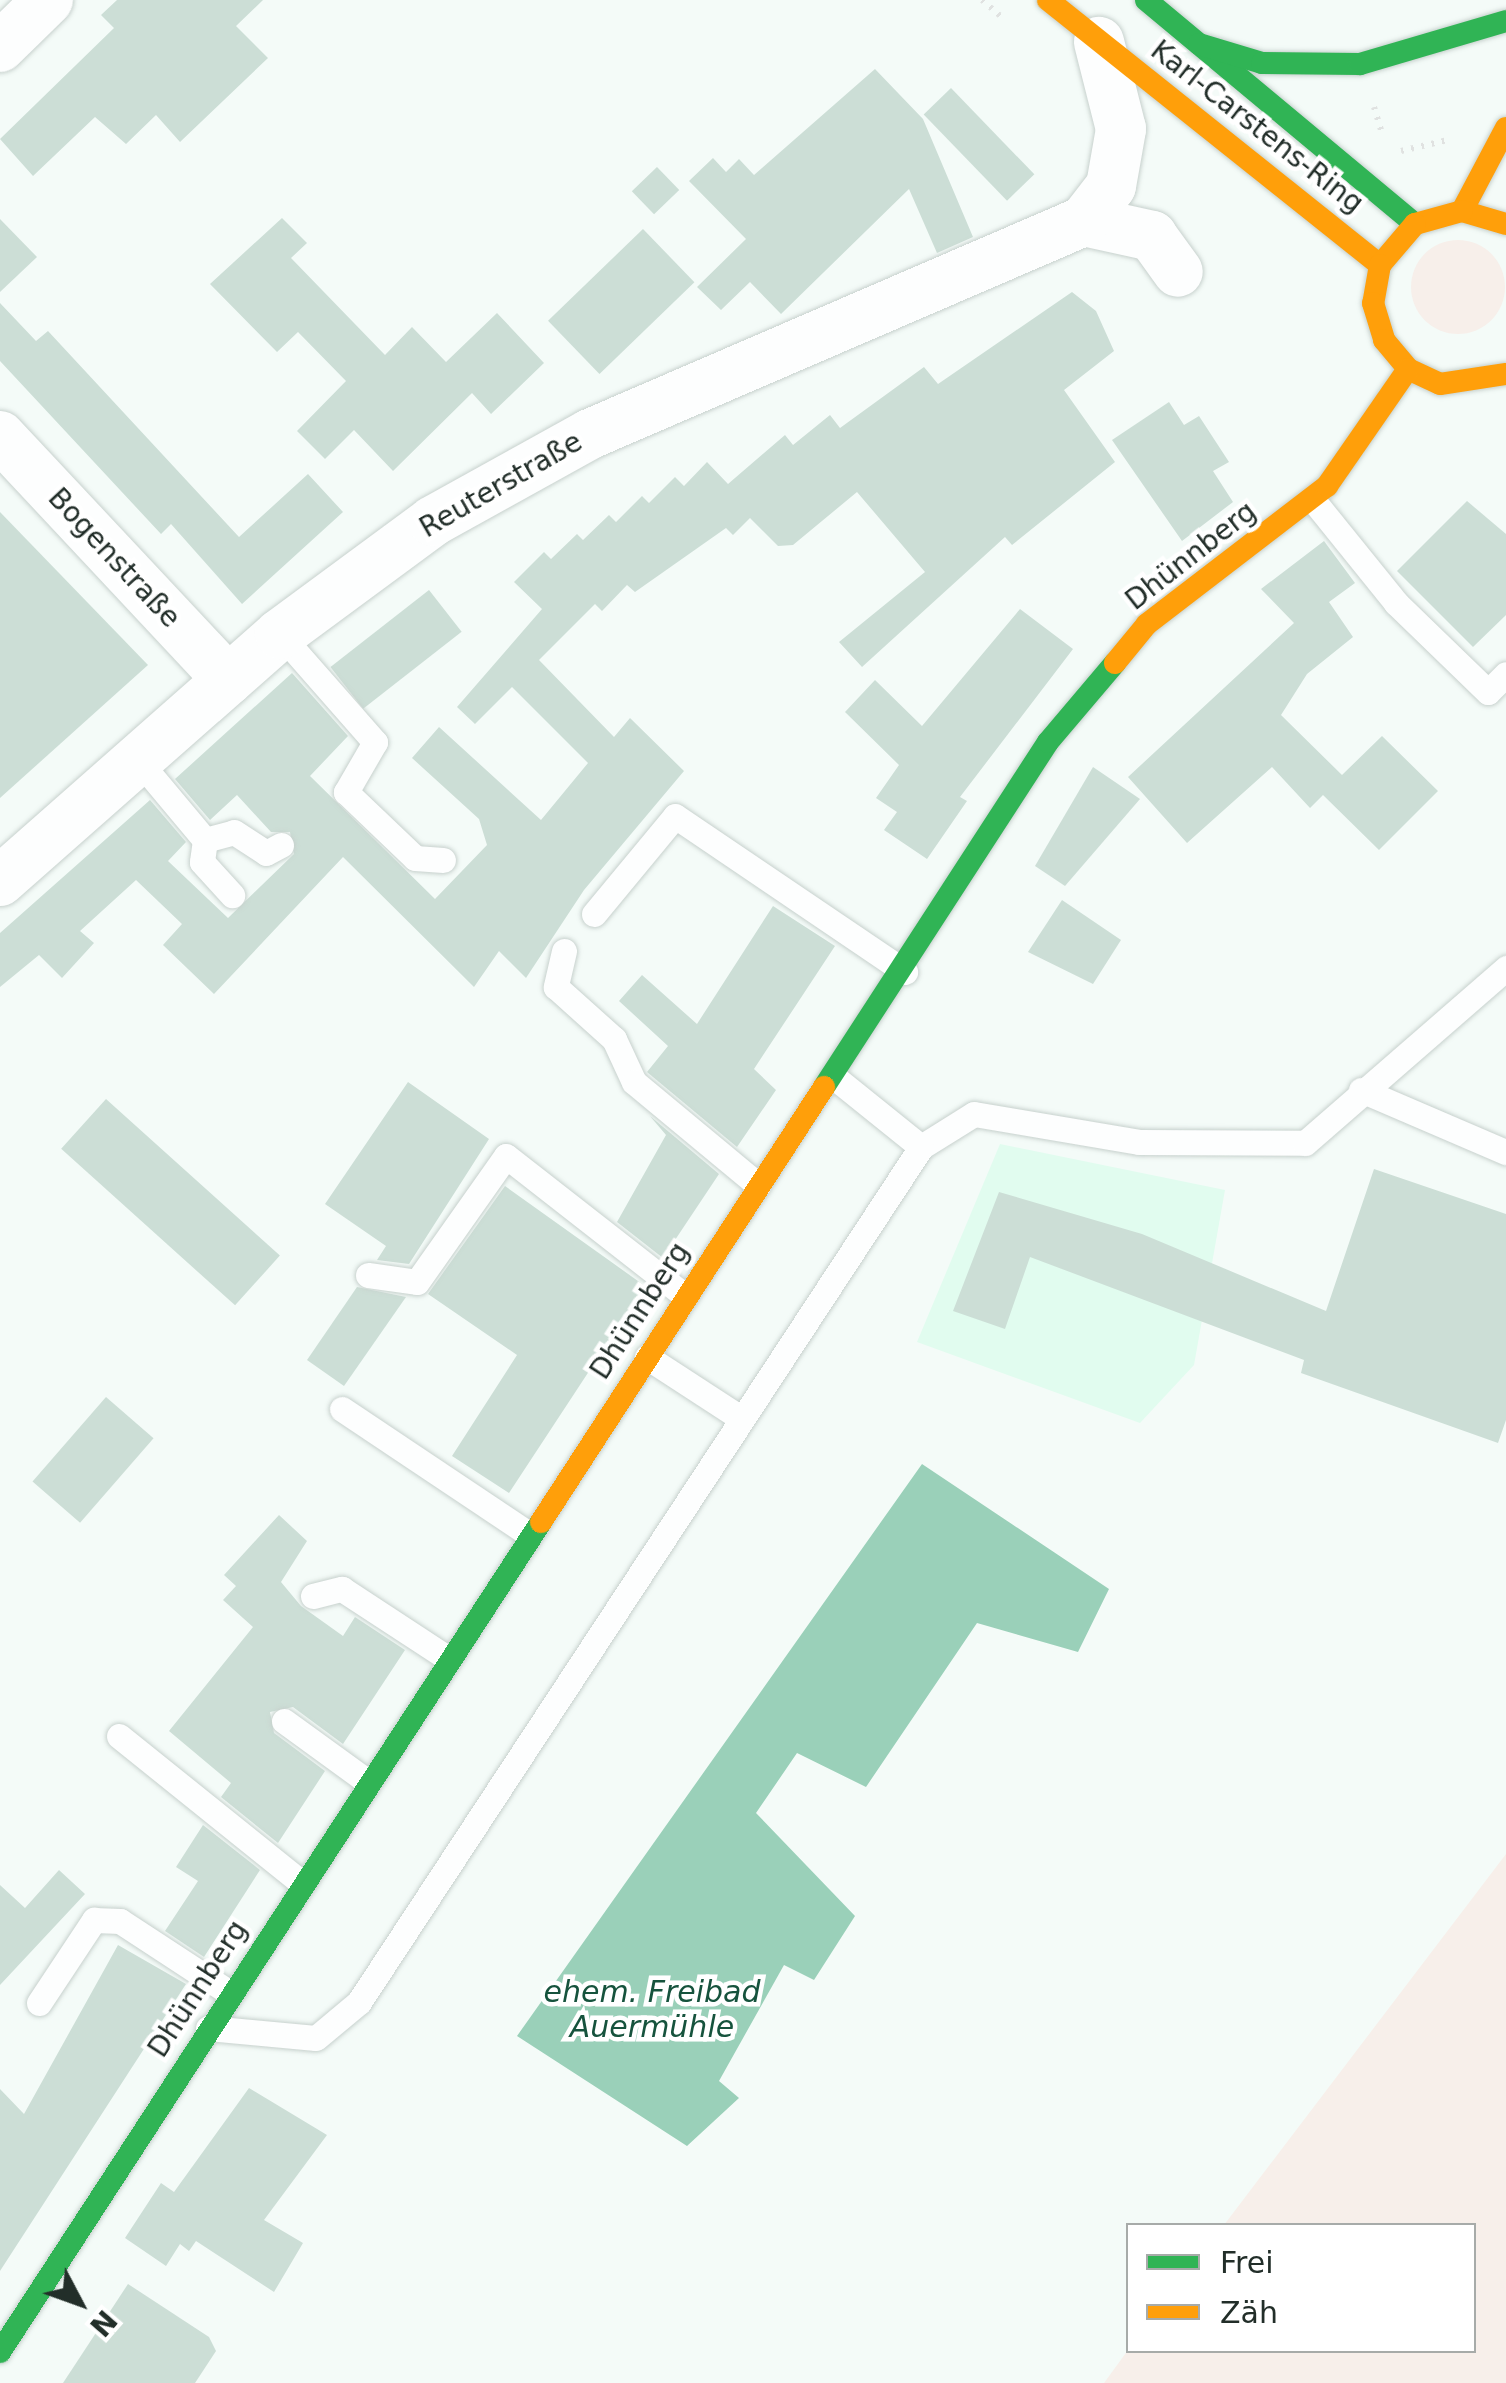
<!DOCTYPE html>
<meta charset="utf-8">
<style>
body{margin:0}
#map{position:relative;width:1506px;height:2383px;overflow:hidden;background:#f4fbf8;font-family:"DejaVu Sans",sans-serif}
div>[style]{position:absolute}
.built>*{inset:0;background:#e1fcef}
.green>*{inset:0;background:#f7efea}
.round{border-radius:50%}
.water>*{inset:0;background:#9ad0b9}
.building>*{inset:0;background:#ccded6;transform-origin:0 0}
.path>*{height:6px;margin-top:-3px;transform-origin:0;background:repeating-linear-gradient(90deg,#e0e2e1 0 2.5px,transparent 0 10.5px)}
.roads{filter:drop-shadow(0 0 2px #c7d1cd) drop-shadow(0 0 2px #c7d1cd)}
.lane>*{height:25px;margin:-12.5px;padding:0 12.5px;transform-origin:12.5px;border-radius:12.5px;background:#fdfefe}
.street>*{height:50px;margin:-25px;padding:0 25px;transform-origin:25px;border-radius:25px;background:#fdfefe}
.fast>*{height:22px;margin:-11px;padding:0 11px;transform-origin:11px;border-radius:11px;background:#30b455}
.slow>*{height:22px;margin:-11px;padding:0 11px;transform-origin:11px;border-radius:11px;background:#ff9f0a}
span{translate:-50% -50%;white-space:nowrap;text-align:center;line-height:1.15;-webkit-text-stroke:9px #fff;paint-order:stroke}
.street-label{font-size:28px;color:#222e29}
.water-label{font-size:30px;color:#16533d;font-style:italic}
.legend{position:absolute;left:1126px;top:2223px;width:350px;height:130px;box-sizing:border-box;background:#fff;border:2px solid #a7aba9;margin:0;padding:12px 18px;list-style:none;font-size:30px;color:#222e29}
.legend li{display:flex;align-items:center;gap:20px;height:50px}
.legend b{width:50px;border:2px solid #a7aba9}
.north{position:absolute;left:30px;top:2253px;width:100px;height:100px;-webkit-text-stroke:8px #fff;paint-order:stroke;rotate:131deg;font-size:28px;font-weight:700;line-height:40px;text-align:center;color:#222e29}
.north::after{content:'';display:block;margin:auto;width:35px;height:45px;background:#222e29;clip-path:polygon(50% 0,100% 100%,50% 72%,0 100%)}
</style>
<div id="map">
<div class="built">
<div style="clip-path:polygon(1000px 1144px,1225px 1190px,1194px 1365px,1140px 1423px,917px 1342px)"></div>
</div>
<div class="green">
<div class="round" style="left:1411px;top:240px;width:94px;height:94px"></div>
<div style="clip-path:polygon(1506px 1854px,1506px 2383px,1104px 2383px,1128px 2350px,1474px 2350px,1474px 2226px,1224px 2225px)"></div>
</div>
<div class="water">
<div style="clip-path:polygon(922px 1464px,1109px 1589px,1078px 1652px,977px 1623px,866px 1787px,797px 1753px,756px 1813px,855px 1916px,814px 1980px,784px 1965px,719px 2081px,739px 2098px,687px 2146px,517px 2036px)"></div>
</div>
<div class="building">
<div style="clip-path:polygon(117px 0,263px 0,236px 26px,268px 58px,180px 142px,156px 115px,126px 144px,95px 117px,33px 176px,0 139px,114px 28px,101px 15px)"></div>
<div style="clip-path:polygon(875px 69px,923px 119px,973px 237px,937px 253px,909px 189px,781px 314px,750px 282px,721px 310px,697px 287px,746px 239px,689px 181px,713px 158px,726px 172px,739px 159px,754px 175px)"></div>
<div style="left:951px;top:88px;width:120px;height:38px;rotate:46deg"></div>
<div style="left:657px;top:167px;width:32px;height:35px;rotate:46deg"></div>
<div style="clip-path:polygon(282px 218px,307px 243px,291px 258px,385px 355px,412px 327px,446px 362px,497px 313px,544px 363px,491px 414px,472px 393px,393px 471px,354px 430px,325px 459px,297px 431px,346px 381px,298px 332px,277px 352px,210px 284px)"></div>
<div style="clip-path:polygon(0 219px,37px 257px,0 292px)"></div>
<div style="left:643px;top:229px;width:74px;height:132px;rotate:46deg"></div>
<div style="clip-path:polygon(1072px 292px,1096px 311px,1114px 351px,1064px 390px,1115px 462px,1012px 545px,1005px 537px,862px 667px,839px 642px,925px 572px,857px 492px,793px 545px,778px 546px,750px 518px,733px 535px,726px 528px,635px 592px,627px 585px,602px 611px,595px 604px,539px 660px,614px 737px,630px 718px,684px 771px,584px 890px,526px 978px,499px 951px,474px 987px,343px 857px,214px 994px,163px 945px,182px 924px,136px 880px,80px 931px,94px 943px,62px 978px,39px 955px,0 987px,0 933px,150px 800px,186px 842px,168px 861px,228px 918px,294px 854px,290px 832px,271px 832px,237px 795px,210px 820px,175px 779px,292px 673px,348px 736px,310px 776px,435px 899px,487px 845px,479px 819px,412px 758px,439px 727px,541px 820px,588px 763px,512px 687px,475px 724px,457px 707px,542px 609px,514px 582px,544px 552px,551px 559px,577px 534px,583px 540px,609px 515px,616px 522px,642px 496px,649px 503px,675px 477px,684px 486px,707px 462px,728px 484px,785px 435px,793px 445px,830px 415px,840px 428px,924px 367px,938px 384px)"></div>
<div style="clip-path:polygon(0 303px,36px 341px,48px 331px,239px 537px,308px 474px,343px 512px,242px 604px,171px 524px,161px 534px,0 361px)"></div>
<div style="clip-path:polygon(1169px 402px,1184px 425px,1199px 416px,1229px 462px,1213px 471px,1233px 502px,1182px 541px,1112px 440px)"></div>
<div style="clip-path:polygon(1467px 501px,1506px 534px,1506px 615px,1473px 647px,1397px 571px)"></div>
<div style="clip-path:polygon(0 512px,148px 665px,0 798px)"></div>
<div style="clip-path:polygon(1324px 541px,1355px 583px,1329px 602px,1353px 637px,1307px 674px,1281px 715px,1342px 775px,1382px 736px,1438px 791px,1379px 850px,1323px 795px,1310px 808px,1272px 767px,1187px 843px,1128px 777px,1294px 623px,1261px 589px)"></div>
<div style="left:429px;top:590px;width:53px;height:125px;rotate:52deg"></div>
<div style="clip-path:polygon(1020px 609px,1073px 649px,960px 797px,967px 801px,927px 859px,884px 830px,897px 812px,876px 798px,899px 765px,845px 712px,875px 680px,922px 726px)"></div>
<div style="clip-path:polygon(1093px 767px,1140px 799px,1065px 886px,1035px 866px)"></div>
<div style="clip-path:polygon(1062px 900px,1121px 940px,1093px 984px,1028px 952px)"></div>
<div style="clip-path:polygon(773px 906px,835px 946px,754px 1069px,776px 1090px,737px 1147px,647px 1072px,668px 1046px,619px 1001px,642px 975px,697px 1024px)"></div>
<div style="clip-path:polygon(408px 1082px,489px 1139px,409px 1264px,377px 1260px,386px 1246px,325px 1204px)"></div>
<div style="left:106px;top:1099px;width:234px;height:67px;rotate:42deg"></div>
<div style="clip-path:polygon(650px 1116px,719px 1174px,663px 1258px,617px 1222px,666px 1135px)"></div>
<div style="clip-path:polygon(1374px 1169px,1506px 1214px,1506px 1420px,1498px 1443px,1301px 1373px,1304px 1360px,1030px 1257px,1005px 1329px,953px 1311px,999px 1192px,1142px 1234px,1326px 1311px)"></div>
<div style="clip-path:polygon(505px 1186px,645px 1286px,509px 1493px,452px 1456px,517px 1355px,428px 1294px)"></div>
<div style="clip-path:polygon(357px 1287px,406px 1297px,344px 1386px,307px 1360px)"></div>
<div style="left:106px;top:1397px;width:63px;height:112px;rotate:41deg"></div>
<div style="clip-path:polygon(279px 1515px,307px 1541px,281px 1582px,301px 1606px,343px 1636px,355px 1617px,405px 1650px,343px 1744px,293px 1707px,270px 1712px,274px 1733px,325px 1771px,278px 1843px,221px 1797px,231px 1783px,169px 1731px,253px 1627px,223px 1600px,236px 1586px,224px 1575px)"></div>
<div style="clip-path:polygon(203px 1825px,260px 1870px,204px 1957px,165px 1931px,198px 1881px,176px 1867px)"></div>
<div style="clip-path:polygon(59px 1870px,85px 1894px,0 1985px,0 1885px,25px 1908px)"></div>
<div style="clip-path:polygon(118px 1945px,186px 1984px,0 2271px,0 2089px,24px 2114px)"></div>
<div style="clip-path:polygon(249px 2088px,327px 2135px,264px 2220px,303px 2243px,274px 2292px,196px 2241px,189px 2251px,180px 2244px,166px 2266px,125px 2238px,161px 2183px,174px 2192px)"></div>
<div style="clip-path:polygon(128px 2284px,209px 2337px,216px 2351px,195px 2383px,63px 2383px)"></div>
</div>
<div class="path">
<div style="left:982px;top:0;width:29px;rotate:41deg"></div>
<div style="left:1374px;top:107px;width:27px;rotate:73deg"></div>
<div style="left:1401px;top:151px;width:48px;rotate:-13.2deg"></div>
</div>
<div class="roads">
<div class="lane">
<div style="left:1313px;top:500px;width:132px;rotate:51.1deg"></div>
<div style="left:1396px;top:603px;width:128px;rotate:44.1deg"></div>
<div style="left:1488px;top:692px;width:25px;rotate:-45deg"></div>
<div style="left:280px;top:634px;width:144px;rotate:48.7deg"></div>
<div style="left:375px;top:742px;width:58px;rotate:120.1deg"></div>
<div style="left:346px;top:792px;width:95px;rotate:43.7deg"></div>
<div style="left:415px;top:858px;width:28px;rotate:4deg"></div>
<div style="left:138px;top:760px;width:104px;rotate:50.1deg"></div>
<div style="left:205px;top:840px;width:30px;rotate:-15deg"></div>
<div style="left:234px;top:832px;width:38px;rotate:33deg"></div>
<div style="left:266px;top:853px;width:17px;rotate:-28deg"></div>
<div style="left:205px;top:840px;width:22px;rotate:98deg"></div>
<div style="left:202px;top:862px;width:45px;rotate:47.7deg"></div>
<div style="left:594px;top:914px;width:127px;rotate:-50.4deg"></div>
<div style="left:675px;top:816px;width:278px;rotate:34.1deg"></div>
<div style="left:564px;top:951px;width:37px;rotate:103deg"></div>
<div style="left:556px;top:987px;width:78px;rotate:41.9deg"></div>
<div style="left:614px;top:1039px;width:47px;rotate:65.1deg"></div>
<div style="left:634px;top:1082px;width:161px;rotate:39.7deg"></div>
<div style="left:1361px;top:1090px;width:158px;rotate:23.2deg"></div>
<div style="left:921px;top:1147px;width:62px;rotate:-31.9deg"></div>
<div style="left:974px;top:1114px;width:167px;rotate:9.6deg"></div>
<div style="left:1139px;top:1142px;width:166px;rotate:0.3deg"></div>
<div style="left:1305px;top:1143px;width:267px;rotate:-41deg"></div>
<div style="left:368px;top:1275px;width:49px;rotate:8.1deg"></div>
<div style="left:417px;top:1282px;width:154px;rotate:-54.8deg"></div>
<div style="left:506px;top:1156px;width:227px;rotate:38deg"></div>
<div style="left:647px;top:1357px;width:113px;rotate:33.1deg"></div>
<div style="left:342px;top:1409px;width:226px;rotate:33.8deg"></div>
<div style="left:313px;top:1596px;width:30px;rotate:-14deg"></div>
<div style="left:342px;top:1589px;width:128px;rotate:33.2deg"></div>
<div style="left:284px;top:1721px;width:104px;rotate:36deg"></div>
<div style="left:119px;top:1736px;width:235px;rotate:38.8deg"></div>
<div style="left:39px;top:2003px;width:100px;rotate:-56.5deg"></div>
<div style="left:94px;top:1920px;width:26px;rotate:2deg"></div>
<div style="left:120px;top:1921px;width:131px;rotate:33.2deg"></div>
<div style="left:208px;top:2028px;width:108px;rotate:5.3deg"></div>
<div style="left:316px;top:2038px;width:56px;rotate:-39.9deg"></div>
<div style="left:359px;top:2002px;width:1023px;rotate:-56.68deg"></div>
<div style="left:921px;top:1147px;width:112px;rotate:-141.2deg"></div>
</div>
<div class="street">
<div style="left:0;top:47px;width:67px;rotate:-44.4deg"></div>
<div style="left:1084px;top:221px;width:70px;rotate:12.4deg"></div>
<div style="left:1152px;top:236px;width:44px;rotate:54.2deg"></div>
<div style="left:0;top:436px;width:334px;rotate:46.9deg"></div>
<div style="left:0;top:881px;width:373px;rotate:-41.4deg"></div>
<div style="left:280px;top:634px;width:190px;rotate:-36.4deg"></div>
<div style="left:433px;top:521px;width:179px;rotate:-29deg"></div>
<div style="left:590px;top:434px;width:538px;rotate:-23.32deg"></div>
<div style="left:1084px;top:221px;width:44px;rotate:-52.4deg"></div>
<div style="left:1111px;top:186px;width:58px;rotate:-80deg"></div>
<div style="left:1121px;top:129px;width:90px;rotate:-104.2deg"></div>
</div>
<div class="fast">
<div style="left:1146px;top:0;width:350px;rotate:39.8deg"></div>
<div style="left:1199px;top:44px;width:66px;rotate:16.8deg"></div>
<div style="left:1262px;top:63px;width:98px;rotate:0.6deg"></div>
<div style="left:1360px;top:64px;width:152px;rotate:-16.4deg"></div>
<div style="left:824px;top:1087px;width:411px;rotate:-57deg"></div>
<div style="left:1048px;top:742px;width:104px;rotate:-49.7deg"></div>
<div style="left:0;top:2352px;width:991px;rotate:-56.9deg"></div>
</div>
<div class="slow">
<div style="left:1048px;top:0;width:425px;rotate:38.6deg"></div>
<div style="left:1462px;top:211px;width:94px;rotate:-62.1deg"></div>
<div style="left:1506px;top:224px;width:46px;rotate:-163.5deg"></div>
<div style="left:1462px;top:211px;width:49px;rotate:164.5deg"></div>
<div style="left:1415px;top:224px;width:54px;rotate:130.5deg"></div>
<div style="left:1380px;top:265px;width:39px;rotate:100deg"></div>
<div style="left:1373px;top:303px;width:39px;rotate:73deg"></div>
<div style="left:1384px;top:340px;width:38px;rotate:50deg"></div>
<div style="left:1408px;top:369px;width:35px;rotate:25deg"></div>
<div style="left:1440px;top:384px;width:67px;rotate:-8.6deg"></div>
<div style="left:1115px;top:663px;width:50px;rotate:-50.6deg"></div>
<div style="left:1147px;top:624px;width:227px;rotate:-37.5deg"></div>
<div style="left:1327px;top:486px;width:142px;rotate:-55.3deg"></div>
<div style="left:541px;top:1522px;width:519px;rotate:-56.95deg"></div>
</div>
</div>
<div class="street-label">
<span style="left:1257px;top:127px;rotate:38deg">Karl-Carstens-Ring</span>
<span style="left:501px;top:485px;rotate:-30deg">Reuterstraße</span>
<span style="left:1191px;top:556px;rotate:-38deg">Dhünnberg</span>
<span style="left:114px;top:558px;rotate:47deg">Bogenstraße</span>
<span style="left:640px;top:1311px;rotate:-57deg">Dhünnberg</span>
<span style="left:198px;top:1989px;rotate:-57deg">Dhünnberg</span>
</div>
<div class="water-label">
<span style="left:652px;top:2009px">ehem. Freibad<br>Auermühle</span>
</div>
<ul class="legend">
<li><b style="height:12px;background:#30b455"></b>Frei</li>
<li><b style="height:12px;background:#ff9f0a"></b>Zäh</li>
</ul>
<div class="north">N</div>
</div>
